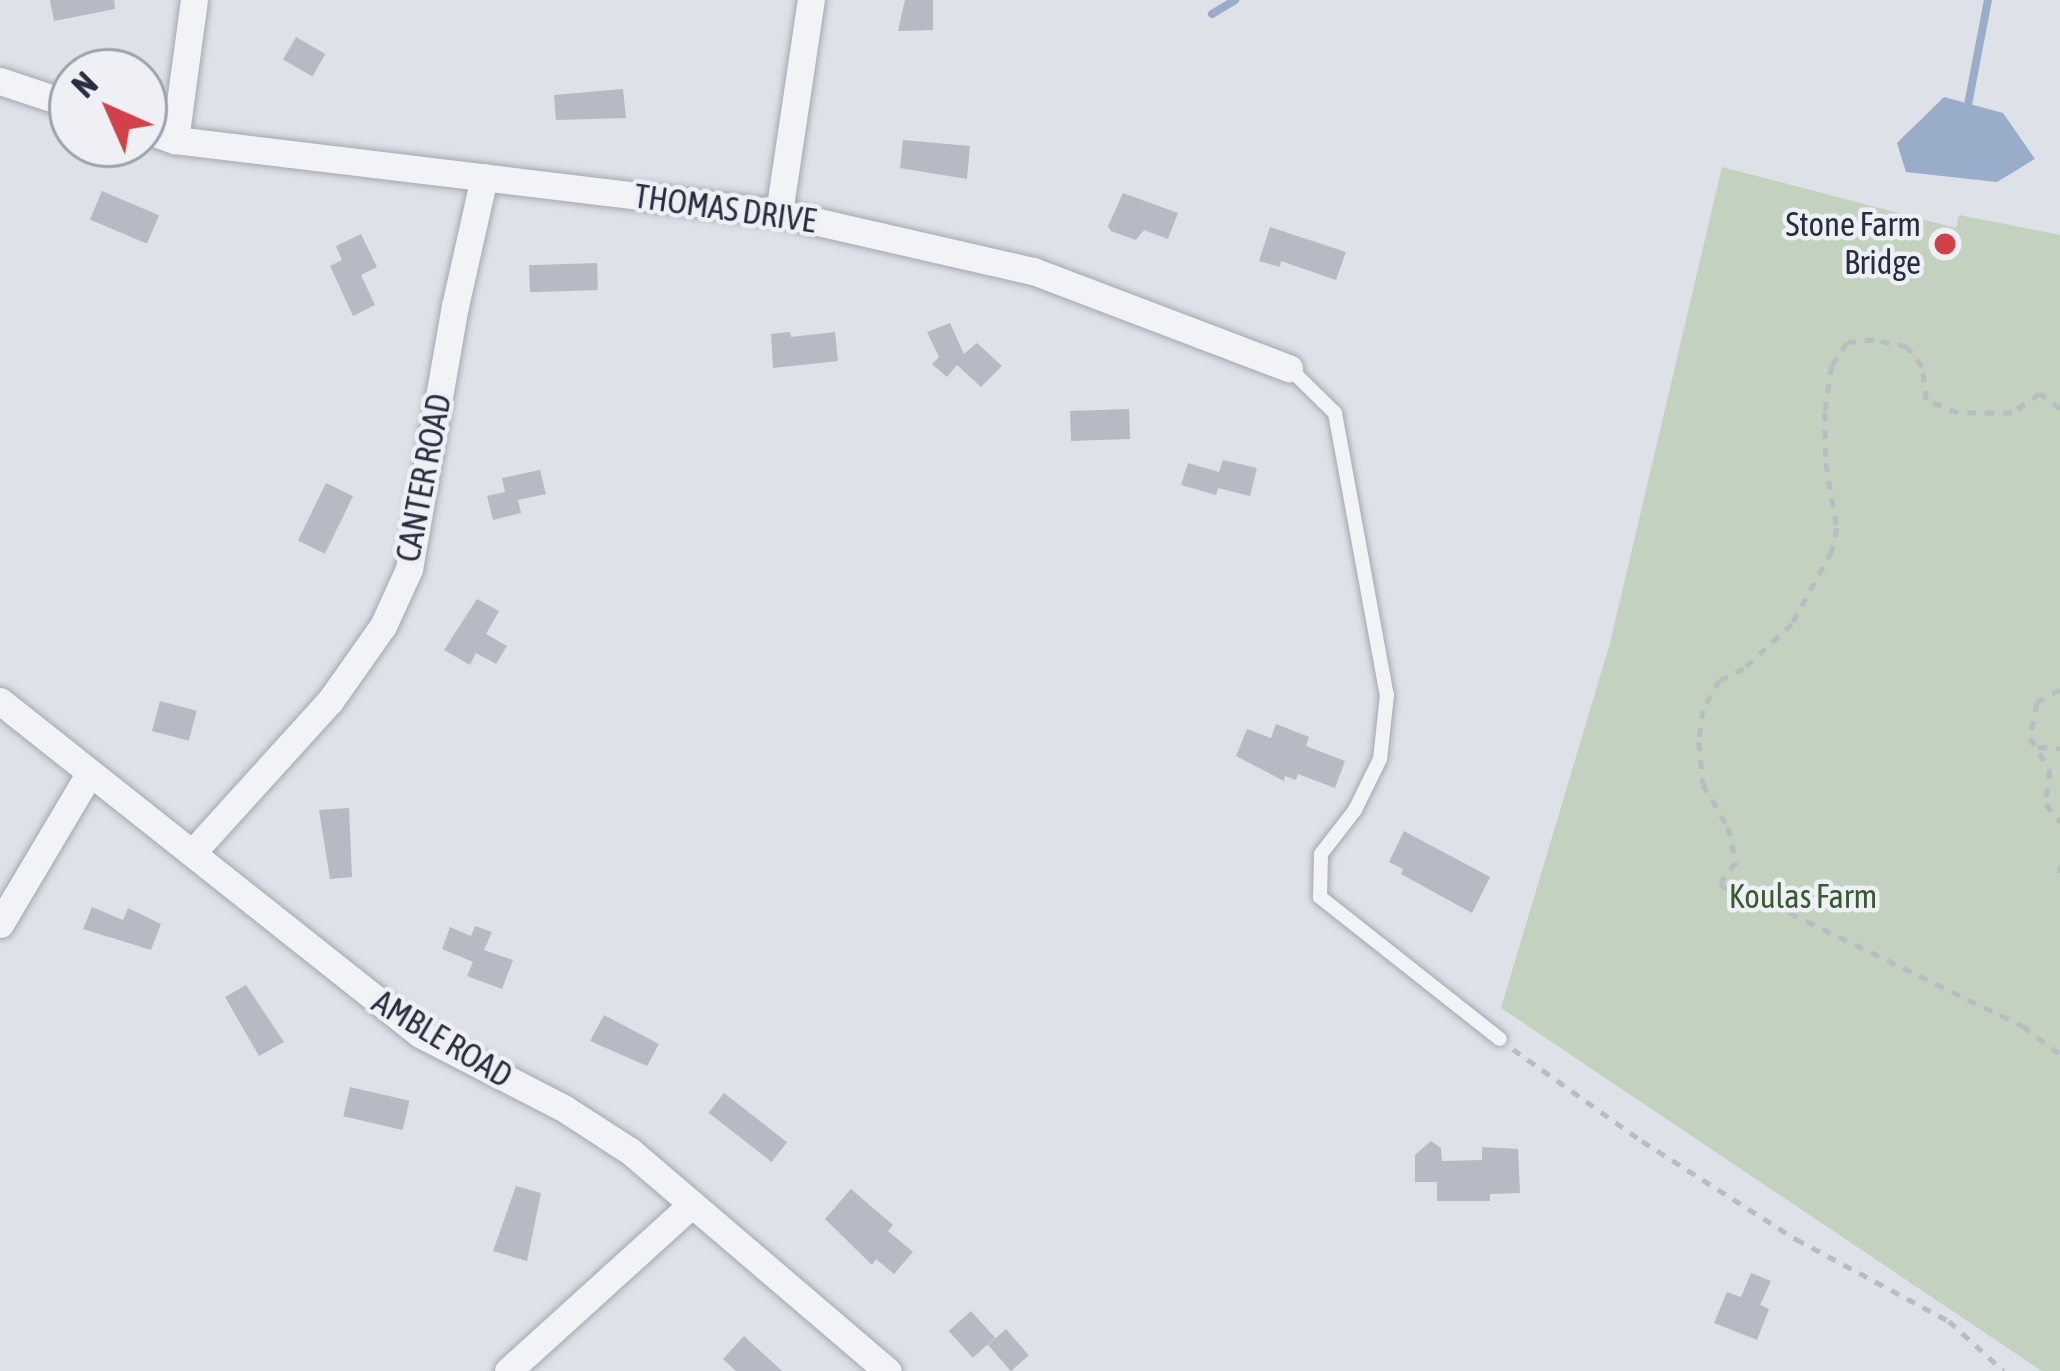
<!DOCTYPE html>
<style>
body{margin:0}
#map{position:relative;width:2060px;height:1371px;overflow:hidden;background:#dee1e8;font-family:"Asap Condensed",sans-serif}
div>[style]{position:absolute}
.green>*{inset:0;background:#c2d2bf}
.water>*{inset:0;background:#99acc9}
.stream>*{height:8px;margin:-4px;padding:0 4px;transform-origin:4px;border-radius:4px;background:#99acc9}
.building>*{inset:0;background:#b6bac5;transform-origin:0 0}
.path>*{height:4.5px;margin-top:-2.25px;transform-origin:0;background:repeating-linear-gradient(90deg,#b8bcc3 0 9px,transparent 0 18px)}
.roads{filter:drop-shadow(0 0 3px #a3a8b2) drop-shadow(0 0 3px #a3a8b2)}
.service>*{height:14px;margin:-7px;padding:0 7px;transform-origin:7px;border-radius:7px;background:#f1f3f6}
.minor>*{height:27px;margin:-13.5px;padding:0 13.5px;transform-origin:13.5px;border-radius:13.5px;background:#f1f3f6}
.dots>*{width:33px;height:33px;translate:-50% -50%;box-sizing:border-box;border:6px solid #eef0f6;border-radius:50%}
span{translate:-50% -50%;white-space:nowrap;text-align:center;line-height:1.15;-webkit-text-stroke:9px #eef0f6;paint-order:stroke}
.street-label{font-size:33px;color:#272e3f}
.poi-label{font-size:33px;color:#272e3f}
.right{translate:-100% -50%;text-align:right}
.park-label{font-size:33px;color:#385b34}
.north{position:absolute;left:48px;top:48px;width:120px;height:120px;box-sizing:border-box;background:#eef0f6;border:3px solid #9ea2ad;border-radius:50%;rotate:315deg;font-size:33px;font-weight:700;line-height:48px;text-align:center;color:#272e3f}
.north::after{content:'';display:block;margin:auto;width:42px;height:54px;background:#d04149;clip-path:polygon(50% 0,100% 100%,50% 72%,0 100%)}
</style>
<div id="map">
<div class="green">
<div style="clip-path:polygon(1722px 167px,1956px 228px,1959px 215px,2060px 235px,2060px 1371px,2042px 1371px,1501px 1008px,1610px 643px)"></div>
</div>
<div class="water">
<div style="clip-path:polygon(1944px 97px,2003px 113px,2035px 159px,1997px 182px,1906px 172px,1897px 143px)"></div>
</div>
<div class="stream">
<div style="left:1212px;top:14px;width:27px;rotate:-31deg"></div>
<div style="left:1967px;top:110px;width:112px;rotate:-79.2deg"></div>
</div>
<div class="building">
<div style="clip-path:polygon(50px 0,114px 0,115px 9px,54px 21px)"></div>
<div style="clip-path:polygon(905px 0,933px 0,933px 30px,898px 31px)"></div>
<div style="left:296px;top:37px;width:34px;height:26px;rotate:30deg"></div>
<div style="clip-path:polygon(623px 89px,626px 118px,556px 120px,554px 95px)"></div>
<div style="clip-path:polygon(903px 140px,970px 146px,967px 179px,900px 168px)"></div>
<div style="left:102px;top:191px;width:62px;height:31px;rotate:23deg"></div>
<div style="clip-path:polygon(1123px 193px,1178px 213px,1168px 239px,1144px 230px,1136px 240px,1111px 231px,1108px 226px)"></div>
<div style="clip-path:polygon(1270px 227px,1346px 252px,1336px 280px,1281px 261px,1280px 267px,1259px 261px)"></div>
<div style="clip-path:polygon(361px 234px,377px 267px,361px 275px,375px 305px,353px 316px,330px 266px,342px 260px,336px 246px)"></div>
<div style="left:597px;top:263px;width:27px;height:68px;rotate:88deg"></div>
<div style="clip-path:polygon(950px 323px,964px 354px,977px 343px,1002px 366px,981px 387px,957px 365px,947px 377px,932px 364px,939px 357px,927px 332px)"></div>
<div style="clip-path:polygon(790px 332px,791px 337px,835px 332px,838px 361px,773px 368px,771px 334px)"></div>
<div style="left:1129px;top:409px;width:30px;height:59px;rotate:88deg"></div>
<div style="clip-path:polygon(1223px 460px,1257px 468px,1250px 496px,1218px 488px,1216px 495px,1181px 485px,1188px 463px,1219px 472px)"></div>
<div style="clip-path:polygon(540px 470px,546px 494px,518px 500px,521px 513px,493px 520px,487px 496px,505px 492px,502px 478px)"></div>
<div style="left:326px;top:483px;width:30px;height:64px;rotate:26deg"></div>
<div style="clip-path:polygon(477px 599px,499px 611px,486px 634px,507px 646px,496px 664px,476px 653px,470px 665px,444px 650px)"></div>
<div style="left:160px;top:701px;width:38px;height:31px;rotate:15deg"></div>
<div style="clip-path:polygon(1276px 724px,1309px 737px,1306px 746px,1345px 761px,1335px 788px,1298px 774px,1296px 780px,1285px 776px,1284px 781px,1236px 756px,1247px 729px,1271px 738px)"></div>
<div style="clip-path:polygon(349px 808px,352px 877px,330px 879px,319px 810px)"></div>
<div style="clip-path:polygon(1404px 831px,1490px 877px,1472px 913px,1401px 874px,1403px 869px,1389px 862px)"></div>
<div style="clip-path:polygon(92px 907px,123px 920px,128px 908px,161px 924px,151px 950px,83px 929px)"></div>
<div style="clip-path:polygon(475px 926px,492px 932px,484px 950px,513px 960px,502px 989px,467px 976px,473px 962px,442px 949px,450px 927px,471px 936px)"></div>
<div style="clip-path:polygon(246px 985px,284px 1042px,259px 1056px,225px 997px)"></div>
<div style="clip-path:polygon(604px 1015px,659px 1044px,647px 1066px,590px 1041px)"></div>
<div style="left:350px;top:1087px;width:61px;height:30px;rotate:13deg"></div>
<div style="left:724px;top:1093px;width:80px;height:25px;rotate:38deg"></div>
<div style="clip-path:polygon(1431px 1141px,1441px 1148px,1442px 1161px,1482px 1160px,1482px 1147px,1518px 1149px,1520px 1193px,1490px 1194px,1490px 1201px,1437px 1201px,1437px 1182px,1415px 1182px,1415px 1155px)"></div>
<div style="clip-path:polygon(516px 1186px,541px 1193px,527px 1261px,493px 1251px)"></div>
<div style="clip-path:polygon(851px 1189px,893px 1225px,888px 1231px,913px 1252px,894px 1274px,876px 1259px,872px 1265px,825px 1219px)"></div>
<div style="clip-path:polygon(1751px 1273px,1771px 1281px,1760px 1305px,1769px 1309px,1757px 1340px,1714px 1323px,1727px 1292px,1741px 1297px)"></div>
<div style="left:971px;top:1311px;width:36px;height:30px;rotate:48deg"></div>
<div style="left:1006px;top:1329px;width:35px;height:24px;rotate:49deg"></div>
<div style="clip-path:polygon(744px 1336px,782px 1371px,736px 1371px,723px 1359px)"></div>
</div>
<div class="path">
<div style="left:2060px;top:409px;width:25px;rotate:-143deg"></div>
<div style="left:2040px;top:394px;width:34px;rotate:146deg"></div>
<div style="left:2012px;top:413px;width:54px;rotate:180deg"></div>
<div style="left:1958px;top:413px;width:35px;rotate:-158deg"></div>
<div style="left:1926px;top:400px;width:33px;rotate:-97deg"></div>
<div style="left:1922px;top:367px;width:25px;rotate:-127deg"></div>
<div style="left:1907px;top:347px;width:34px;rotate:-168deg"></div>
<div style="left:1874px;top:340px;width:27px;rotate:174deg"></div>
<div style="left:1847px;top:343px;width:27px;rotate:123deg"></div>
<div style="left:1832px;top:366px;width:47px;rotate:98.7deg"></div>
<div style="left:1825px;top:412px;width:51px;rotate:88.9deg"></div>
<div style="left:1826px;top:463px;width:66px;rotate:80.4deg"></div>
<div style="left:1837px;top:528px;width:24px;rotate:102deg"></div>
<div style="left:1832px;top:551px;width:83px;rotate:118.7deg"></div>
<div style="left:1792px;top:624px;width:66px;rotate:136.8deg"></div>
<div style="left:1744px;top:669px;width:26px;rotate:155deg"></div>
<div style="left:1720px;top:680px;width:34px;rotate:120deg"></div>
<div style="left:1703px;top:710px;width:32px;rotate:97deg"></div>
<div style="left:1699px;top:742px;width:42px;rotate:84.6deg"></div>
<div style="left:1703px;top:784px;width:50px;rotate:59.8deg"></div>
<div style="left:1728px;top:827px;width:37px;rotate:77deg"></div>
<div style="left:1736px;top:863px;width:26px;rotate:127deg"></div>
<div style="left:1720px;top:884px;width:19px;rotate:35deg"></div>
<div style="left:1736px;top:895px;width:23px;rotate:-7deg"></div>
<div style="left:1759px;top:892px;width:37px;rotate:34deg"></div>
<div style="left:1790px;top:913px;width:259px;rotate:25.9deg"></div>
<div style="left:2023px;top:1026px;width:46px;rotate:37.1deg"></div>
<div style="left:2060px;top:690px;width:26px;rotate:151deg"></div>
<div style="left:2037px;top:703px;width:36px;rotate:101deg"></div>
<div style="left:2030px;top:738px;width:38px;rotate:58deg"></div>
<div style="left:2050px;top:770px;width:34px;rotate:97deg"></div>
<div style="left:2046px;top:804px;width:23px;rotate:52deg"></div>
<div style="left:2038px;top:747px;width:22px;rotate:3deg"></div>
<div style="left:2060px;top:866px;width:7px;rotate:90deg"></div>
<div style="left:1513px;top:1049px;width:158px;rotate:35.5deg"></div>
<div style="left:1642px;top:1141px;width:183px;rotate:32.5deg"></div>
<div style="left:1796px;top:1239px;width:174px;rotate:28.2deg"></div>
<div style="left:1949px;top:1321px;width:74px;rotate:42.3deg"></div>
</div>
<div class="roads">
<div class="service">
<div style="left:1289px;top:368px;width:64px;rotate:44.4deg"></div>
<div style="left:1335px;top:413px;width:287px;rotate:79.6deg"></div>
<div style="left:1387px;top:695px;width:64px;rotate:96.2deg"></div>
<div style="left:1380px;top:759px;width:57px;rotate:116.1deg"></div>
<div style="left:1355px;top:810px;width:56px;rotate:127.7deg"></div>
<div style="left:1321px;top:854px;width:43px;rotate:91.3deg"></div>
<div style="left:1320px;top:897px;width:229px;rotate:38.3deg"></div>
</div>
<div class="minor">
<div style="left:0;top:81px;width:76px;rotate:18.4deg"></div>
<div style="left:144px;top:129px;width:33px;rotate:20deg"></div>
<div style="left:175px;top:140px;width:608px;rotate:6.89deg"></div>
<div style="left:779px;top:213px;width:261px;rotate:12.9deg"></div>
<div style="left:1033px;top:271px;width:274px;rotate:20.8deg"></div>
<div style="left:175px;top:140px;width:141px;rotate:-82.3deg"></div>
<div style="left:779px;top:213px;width:215px;rotate:-81.5deg"></div>
<div style="left:0;top:701px;width:536px;rotate:38.41deg"></div>
<div style="left:420px;top:1034px;width:163px;rotate:27.3deg"></div>
<div style="left:565px;top:1109px;width:77px;rotate:32.9deg"></div>
<div style="left:630px;top:1151px;width:339px;rotate:40.5deg"></div>
<div style="left:192px;top:853px;width:205px;rotate:-47.8deg"></div>
<div style="left:330px;top:701px;width:92px;rotate:-54.8deg"></div>
<div style="left:383px;top:626px;width:63px;rotate:-65.5deg"></div>
<div style="left:409px;top:569px;width:267px;rotate:-80.1deg"></div>
<div style="left:455px;top:306px;width:132px;rotate:-77.3deg"></div>
<div style="left:0;top:924px;width:172px;rotate:-59.3deg"></div>
<div style="left:508px;top:1371px;width:247px;rotate:-42.2deg"></div>
</div>
</div>
<div class="dots">
<div style="left:1945px;top:244px;background:#d04149"></div>
</div>
<div class="street-label">
<span style="left:725px;top:209px;rotate:8deg">THOMAS DRIVE</span>
<span style="left:424px;top:478px;rotate:-79deg">CANTER ROAD</span>
<span style="left:442px;top:1039px;rotate:31deg">AMBLE ROAD</span>
</div>
<div class="poi-label">
<span class="right" style="left:1921px;top:244px">Stone Farm<br>Bridge</span>
</div>
<div class="park-label">
<span style="left:1803px;top:897px">Koulas Farm</span>
</div>
<div class="north">N</div>
</div>
